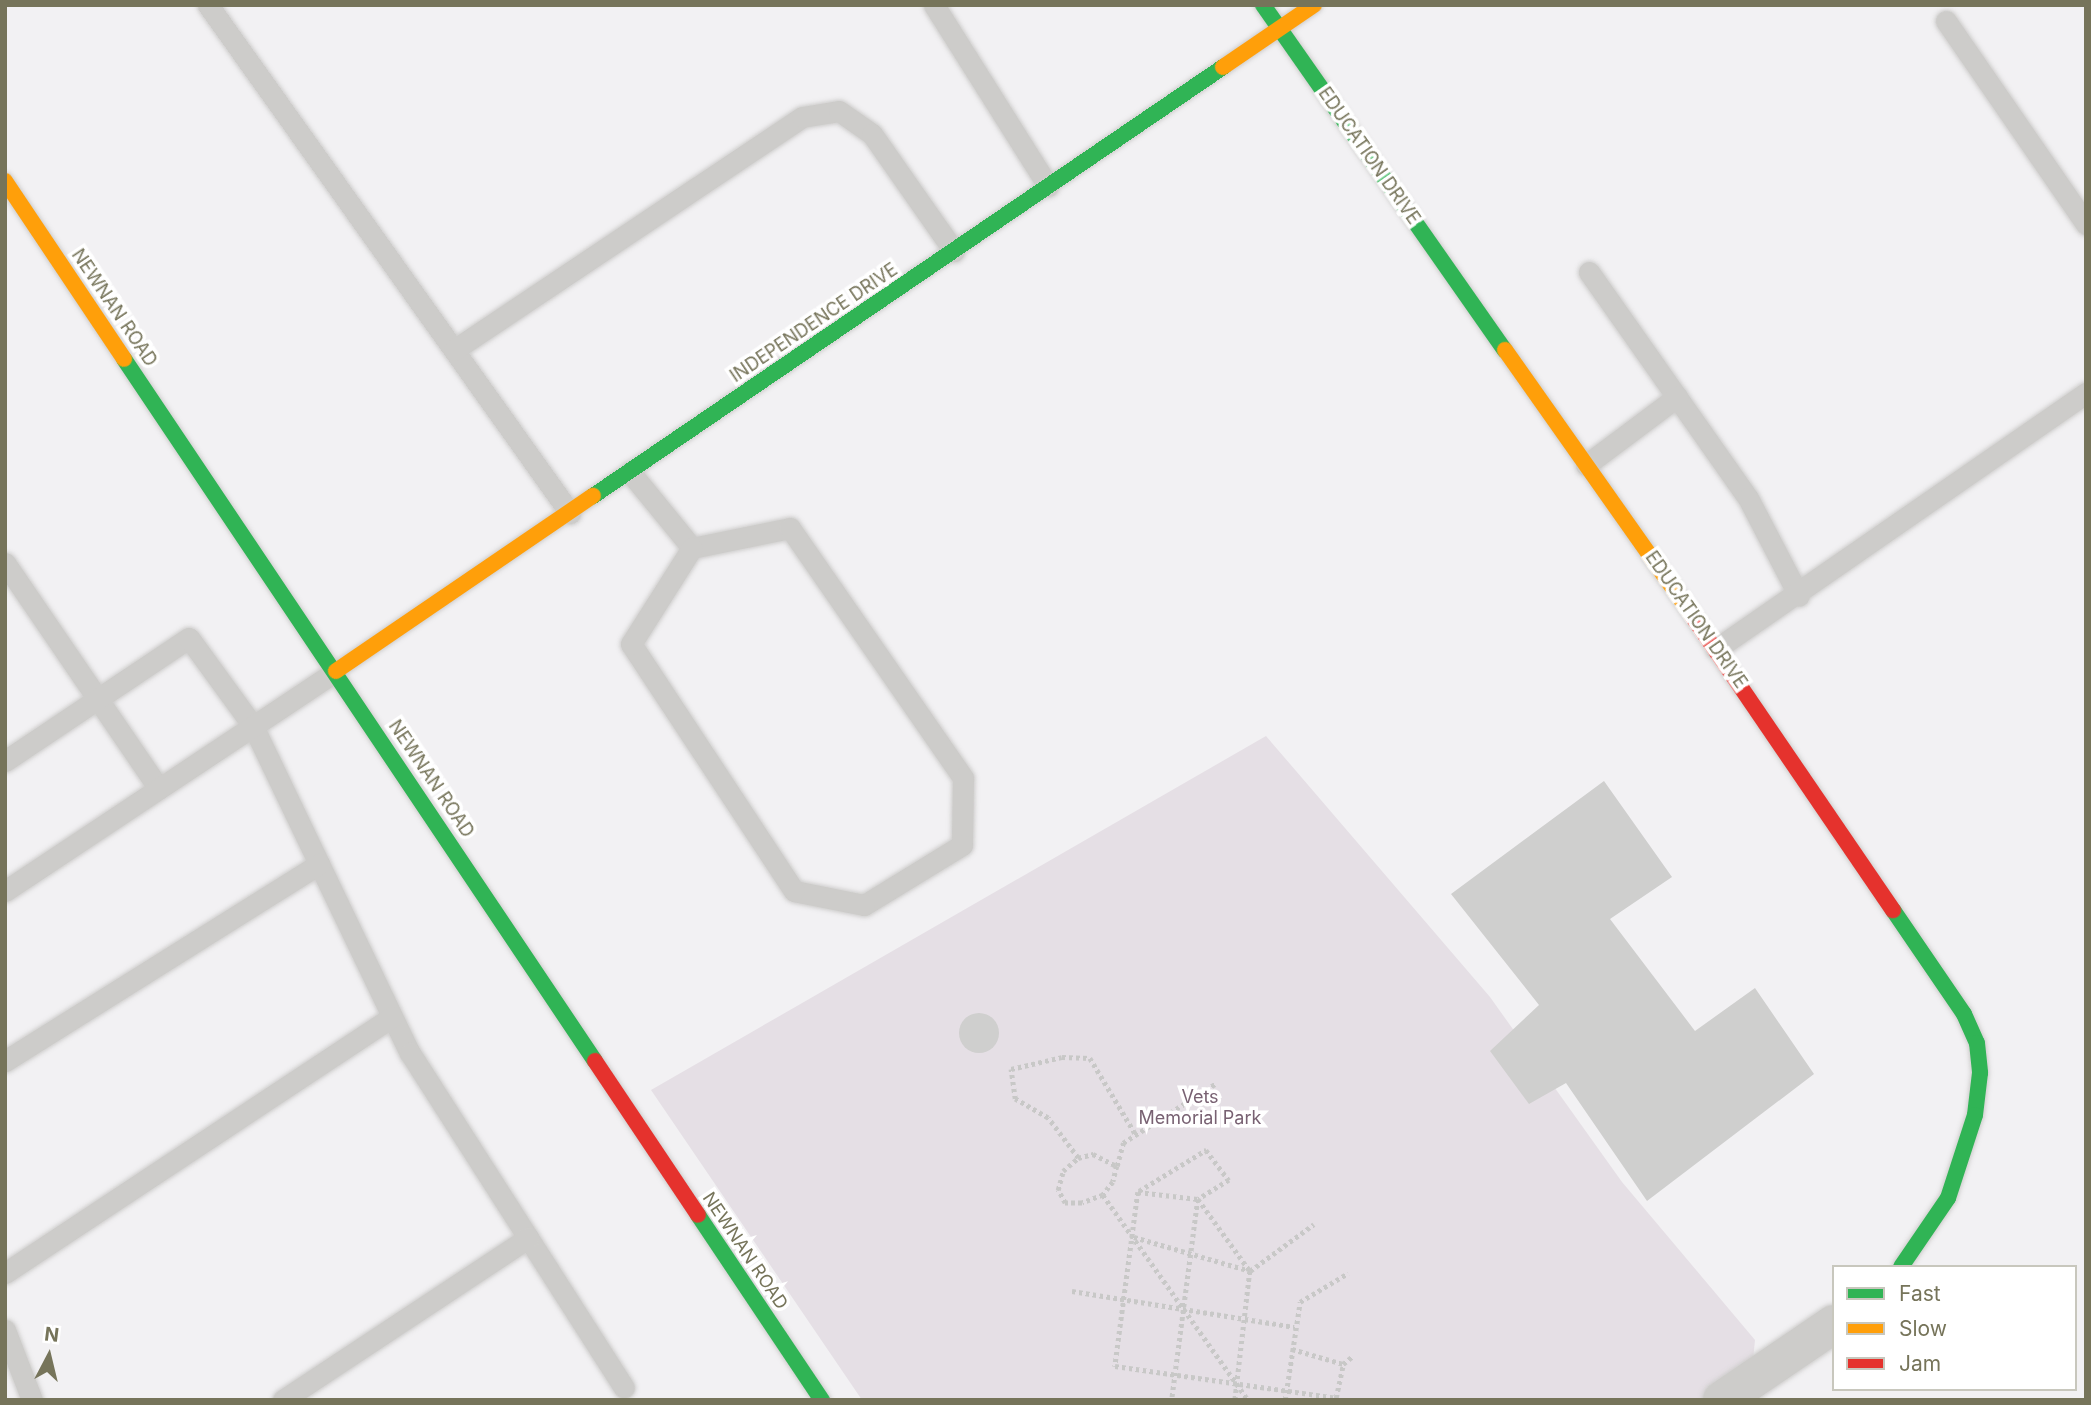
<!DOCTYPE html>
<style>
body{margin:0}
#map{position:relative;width:2091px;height:1405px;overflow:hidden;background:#f2f1f3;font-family:Inter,sans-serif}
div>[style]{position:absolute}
.green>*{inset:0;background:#e5dfe5}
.building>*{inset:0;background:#cfcfce}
.round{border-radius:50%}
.path>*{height:4.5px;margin-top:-2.25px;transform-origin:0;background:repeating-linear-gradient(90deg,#c8c8c7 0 3.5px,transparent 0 7px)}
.roads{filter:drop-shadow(0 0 2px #cfcecd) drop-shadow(0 0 2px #cfcecd)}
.lane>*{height:21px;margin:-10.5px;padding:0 10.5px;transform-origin:10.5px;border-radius:10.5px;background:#cdccca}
.street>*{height:38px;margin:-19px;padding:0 19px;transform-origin:19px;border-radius:19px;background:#cdccca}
.fast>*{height:16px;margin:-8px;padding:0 8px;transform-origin:8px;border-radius:8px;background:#30b455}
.slow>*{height:16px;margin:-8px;padding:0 8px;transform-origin:8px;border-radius:8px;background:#ff9f0a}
.jam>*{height:16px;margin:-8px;padding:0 8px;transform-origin:8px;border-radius:8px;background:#e5322d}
span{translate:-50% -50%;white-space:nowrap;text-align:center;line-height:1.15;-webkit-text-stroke:7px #fff;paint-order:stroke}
.street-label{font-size:18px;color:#76745a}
.park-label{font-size:18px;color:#786172}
.frame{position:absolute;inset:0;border:7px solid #76745a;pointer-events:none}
.legend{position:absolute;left:1832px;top:1265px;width:245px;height:126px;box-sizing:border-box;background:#fff;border:2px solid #c8c7bd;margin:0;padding:9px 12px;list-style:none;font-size:21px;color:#76745a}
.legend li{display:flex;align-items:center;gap:14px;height:35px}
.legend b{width:35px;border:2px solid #c8c7bd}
.north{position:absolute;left:14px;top:1321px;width:70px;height:70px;-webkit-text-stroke:5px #fff;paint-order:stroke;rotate:7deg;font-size:19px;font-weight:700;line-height:28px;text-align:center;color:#76745a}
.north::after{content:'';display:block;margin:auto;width:24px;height:32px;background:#76745a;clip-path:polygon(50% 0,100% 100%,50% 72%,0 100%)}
</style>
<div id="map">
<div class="green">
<div style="clip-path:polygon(1266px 736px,1490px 997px,1622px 1182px,1755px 1340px,1751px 1381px,1721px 1400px,862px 1400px,651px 1090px)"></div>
</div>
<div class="building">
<div style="clip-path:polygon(1604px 781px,1672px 877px,1610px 919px,1695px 1031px,1755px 988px,1814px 1074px,1647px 1201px,1566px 1083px,1529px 1104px,1490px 1051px,1539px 1005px,1451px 894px)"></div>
<div class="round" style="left:959px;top:1013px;width:40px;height:40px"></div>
</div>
<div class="path">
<div style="left:1093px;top:1154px;width:27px;rotate:27deg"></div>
<div style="left:1117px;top:1166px;width:16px;rotate:104deg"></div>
<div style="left:1113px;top:1182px;width:16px;rotate:128deg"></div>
<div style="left:1103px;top:1195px;width:22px;rotate:159deg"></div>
<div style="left:1082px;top:1203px;width:17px;rotate:180deg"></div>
<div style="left:1065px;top:1203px;width:15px;rotate:-118deg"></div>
<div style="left:1058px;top:1190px;width:20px;rotate:-75deg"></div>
<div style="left:1063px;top:1171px;width:20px;rotate:-41deg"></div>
<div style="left:1078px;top:1158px;width:16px;rotate:-15deg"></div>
<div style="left:1078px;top:1158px;width:50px;rotate:-126.9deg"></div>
<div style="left:1048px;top:1118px;width:38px;rotate:-150deg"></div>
<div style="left:1015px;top:1099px;width:30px;rotate:-98deg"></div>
<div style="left:1011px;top:1069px;width:52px;rotate:-13.2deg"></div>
<div style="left:1062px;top:1057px;width:28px;rotate:2deg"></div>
<div style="left:1090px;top:1058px;width:90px;rotate:59.1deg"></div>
<div style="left:1117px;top:1166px;width:24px;rotate:-75deg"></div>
<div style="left:1123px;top:1143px;width:109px;rotate:-32.7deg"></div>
<div style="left:1139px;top:1191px;width:79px;rotate:-31.5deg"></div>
<div style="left:1206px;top:1150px;width:38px;rotate:53deg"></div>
<div style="left:1229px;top:1180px;width:36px;rotate:148deg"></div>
<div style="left:1198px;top:1199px;width:203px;rotate:97.4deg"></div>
<div style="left:1138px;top:1192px;width:176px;rotate:97.5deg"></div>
<div style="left:1115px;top:1366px;width:223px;rotate:8.2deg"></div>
<div style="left:1336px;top:1398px;width:35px;rotate:-78deg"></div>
<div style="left:1343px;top:1364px;width:13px;rotate:-39deg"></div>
<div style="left:1138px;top:1192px;width:60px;rotate:6.7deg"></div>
<div style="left:1198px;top:1199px;width:89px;rotate:54.2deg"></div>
<div style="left:1250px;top:1271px;width:130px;rotate:96.6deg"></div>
<div style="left:1103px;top:1195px;width:251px;rotate:54.7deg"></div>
<div style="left:1134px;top:1237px;width:121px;rotate:16.3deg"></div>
<div style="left:1250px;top:1271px;width:79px;rotate:-36.3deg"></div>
<div style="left:1072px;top:1291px;width:225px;rotate:9.2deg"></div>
<div style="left:1292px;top:1349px;width:53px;rotate:16.4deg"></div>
<div style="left:1285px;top:1400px;width:99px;rotate:-81.3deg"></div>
<div style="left:1300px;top:1302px;width:56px;rotate:-31.1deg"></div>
</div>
<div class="roads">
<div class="lane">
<div style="left:208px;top:5px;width:624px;rotate:54.53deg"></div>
<div style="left:934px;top:5px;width:214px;rotate:57.8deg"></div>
<div style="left:1946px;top:21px;width:247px;rotate:55.4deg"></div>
<div style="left:1589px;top:272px;width:276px;rotate:54.9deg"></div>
<div style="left:1748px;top:498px;width:110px;rotate:62.5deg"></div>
<div style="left:454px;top:350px;width:419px;rotate:-33.8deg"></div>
<div style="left:802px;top:117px;width:37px;rotate:-9deg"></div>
<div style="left:839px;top:111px;width:40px;rotate:34.9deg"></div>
<div style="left:872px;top:134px;width:143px;rotate:55deg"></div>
<div style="left:1586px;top:465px;width:114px;rotate:-36.8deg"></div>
<div style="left:630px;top:472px;width:98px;rotate:50.8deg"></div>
<div style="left:692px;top:548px;width:100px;rotate:-11.5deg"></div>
<div style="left:790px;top:528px;width:304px;rotate:55.3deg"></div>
<div style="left:963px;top:778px;width:67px;rotate:90.9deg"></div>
<div style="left:962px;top:845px;width:115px;rotate:148.5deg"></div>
<div style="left:864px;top:905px;width:71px;rotate:-168.7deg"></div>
<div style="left:794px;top:891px;width:296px;rotate:-123.4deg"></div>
<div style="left:631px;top:644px;width:114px;rotate:-57.6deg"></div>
<div style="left:5px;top:563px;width:273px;rotate:55.7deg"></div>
<div style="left:1716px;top:649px;width:450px;rotate:-34.7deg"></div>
<div style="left:5px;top:761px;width:221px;rotate:-33.8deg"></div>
<div style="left:189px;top:638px;width:109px;rotate:54deg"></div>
<div style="left:253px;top:726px;width:363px;rotate:64.4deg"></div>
<div style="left:410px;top:1053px;width:397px;rotate:57.4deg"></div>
<div style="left:5px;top:891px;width:397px;rotate:-33.6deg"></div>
<div style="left:5px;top:1061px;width:371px;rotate:-32.1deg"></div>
<div style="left:5px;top:1273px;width:464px;rotate:-33.5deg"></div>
<div style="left:5px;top:1330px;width:75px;rotate:68.9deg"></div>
<div style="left:283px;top:1400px;width:294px;rotate:-33.5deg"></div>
</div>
<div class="street">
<div style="left:1722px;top:1400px;width:135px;rotate:-34.2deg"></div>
</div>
<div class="fast">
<div style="left:1263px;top:5px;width:421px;rotate:55deg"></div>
<div style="left:124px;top:359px;width:845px;rotate:56.14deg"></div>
<div style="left:593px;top:496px;width:762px;rotate:-34.25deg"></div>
<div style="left:1893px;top:910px;width:126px;rotate:55.7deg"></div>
<div style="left:1964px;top:1014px;width:32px;rotate:66deg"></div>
<div style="left:1977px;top:1043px;width:30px;rotate:84deg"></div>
<div style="left:1980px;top:1073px;width:42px;rotate:96.8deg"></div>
<div style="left:1975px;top:1115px;width:87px;rotate:108deg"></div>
<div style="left:1948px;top:1198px;width:83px;rotate:124.3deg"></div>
<div style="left:698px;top:1215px;width:223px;rotate:56.2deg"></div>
</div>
<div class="slow">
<div style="left:1223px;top:67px;width:110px;rotate:-34.3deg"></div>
<div style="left:5px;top:181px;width:214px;rotate:56.2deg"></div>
<div style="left:1505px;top:350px;width:327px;rotate:54.8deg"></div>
<div style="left:336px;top:671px;width:311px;rotate:-34.3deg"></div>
</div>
<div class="jam">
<div style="left:1693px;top:617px;width:355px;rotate:55.7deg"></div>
<div style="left:595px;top:1061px;width:185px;rotate:56.2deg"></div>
</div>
</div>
<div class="street-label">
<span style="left:1369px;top:156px;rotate:55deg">EDUCATION DRIVE</span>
<span style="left:114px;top:308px;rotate:56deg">NEWNAN ROAD</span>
<span style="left:814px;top:323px;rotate:-34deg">INDEPENDENCE DRIVE</span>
<span style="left:1696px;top:620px;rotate:55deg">EDUCATION DRIVE</span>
<span style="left:431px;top:779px;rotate:56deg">NEWNAN ROAD</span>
<span style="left:745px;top:1251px;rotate:56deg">NEWNAN ROAD</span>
</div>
<div class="park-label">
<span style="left:1200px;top:1108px">Vets<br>Memorial Park</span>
</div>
<div class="frame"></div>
<ul class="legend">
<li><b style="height:9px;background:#30b455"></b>Fast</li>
<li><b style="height:9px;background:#ff9f0a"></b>Slow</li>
<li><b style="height:9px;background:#e5322d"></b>Jam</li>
</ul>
<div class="north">N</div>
</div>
